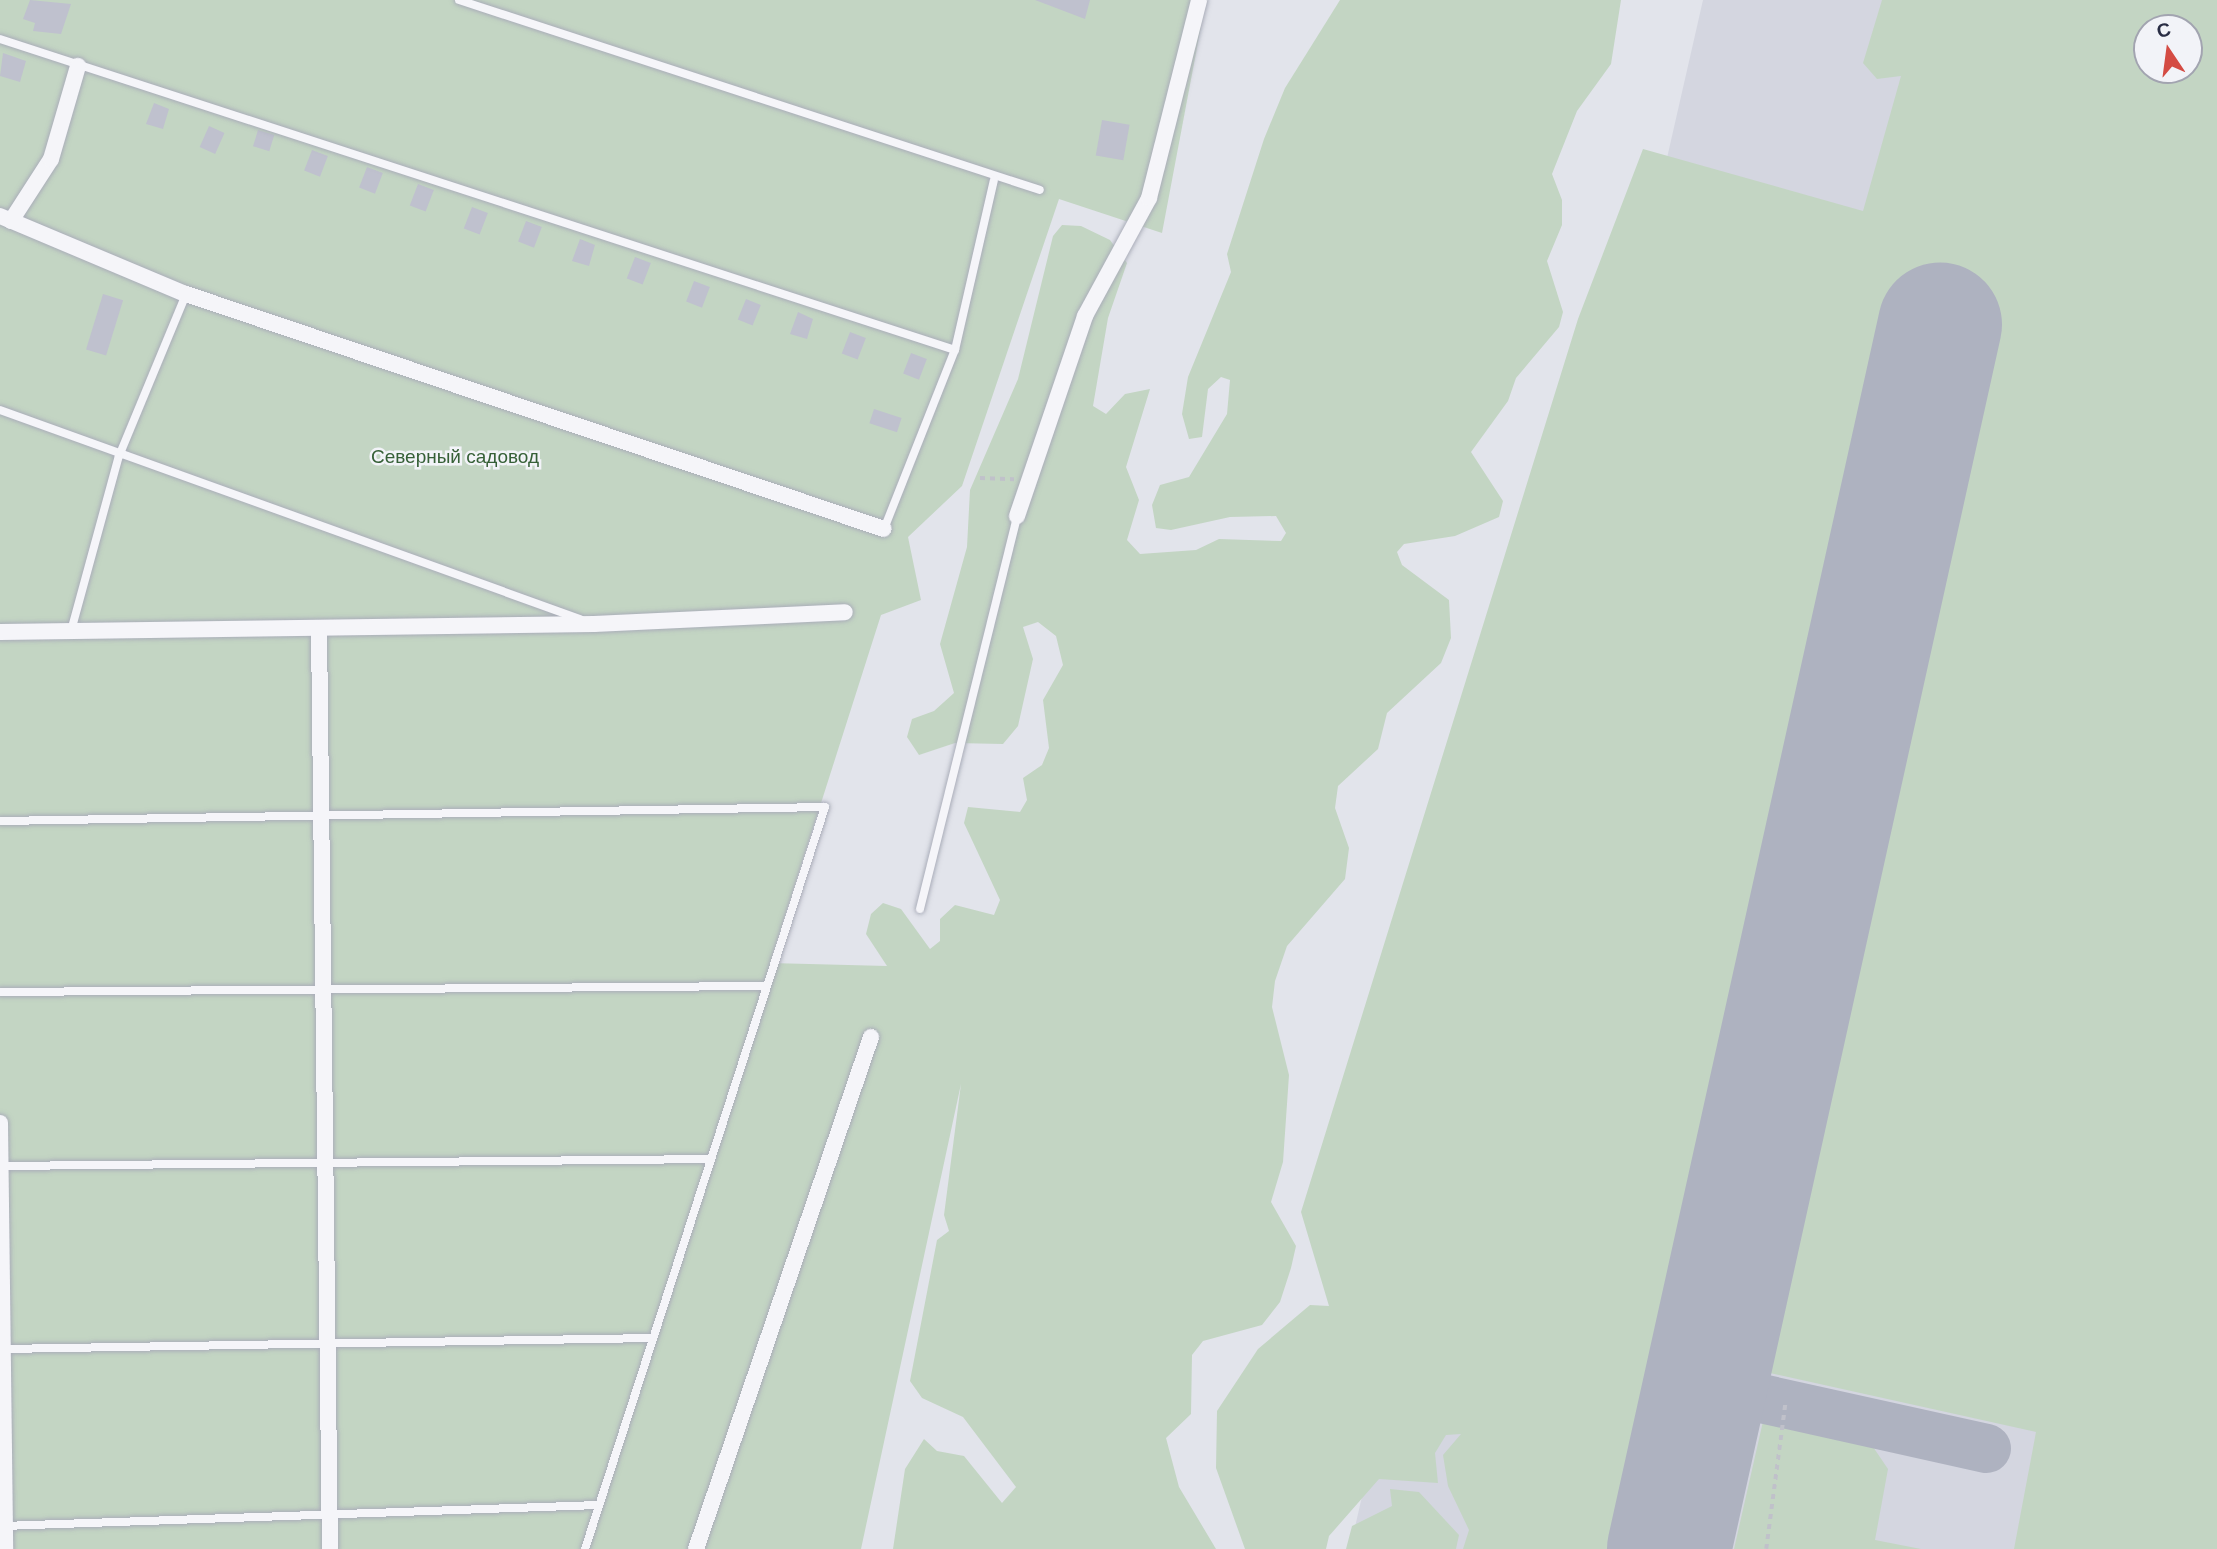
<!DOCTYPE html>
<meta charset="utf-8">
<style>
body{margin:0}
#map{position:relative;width:2217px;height:1549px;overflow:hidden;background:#e2e4eb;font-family:Helvetica,sans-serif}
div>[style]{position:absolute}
.built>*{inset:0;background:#d4d6e0}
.green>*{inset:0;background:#c3d5c3}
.taxiway>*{height:49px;margin:-24.5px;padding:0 24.5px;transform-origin:24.5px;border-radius:24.5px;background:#aeb2c0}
.runway>*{height:124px;margin:-62px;padding:0 62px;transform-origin:62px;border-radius:62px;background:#aeb2c0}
.building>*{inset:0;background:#bfc1ce;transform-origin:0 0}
.path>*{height:3.5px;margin-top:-1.75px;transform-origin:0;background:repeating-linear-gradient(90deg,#c0c1ca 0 5px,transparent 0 10px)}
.roads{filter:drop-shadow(0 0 2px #aaadb9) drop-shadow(0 0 2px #aaadb9)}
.lane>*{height:8px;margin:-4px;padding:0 4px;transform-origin:4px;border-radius:4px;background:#f5f5f9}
.street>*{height:16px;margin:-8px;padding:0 8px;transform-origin:8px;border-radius:8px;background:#f5f5f9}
span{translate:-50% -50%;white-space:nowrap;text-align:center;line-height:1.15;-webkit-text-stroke:5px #f2f3f8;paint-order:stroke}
.park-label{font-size:19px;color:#366037}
.north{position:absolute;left:2133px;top:14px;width:70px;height:70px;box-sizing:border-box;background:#f2f3f8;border:2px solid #a2a4b0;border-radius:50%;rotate:347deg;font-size:19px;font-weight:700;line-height:28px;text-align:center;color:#292d44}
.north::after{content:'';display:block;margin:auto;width:24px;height:32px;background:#d44b43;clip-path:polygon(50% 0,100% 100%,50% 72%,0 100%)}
</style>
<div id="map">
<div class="built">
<div style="clip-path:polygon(evenodd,1703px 0,2217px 0,2091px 1549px,1350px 1549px,1703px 0,2147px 28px,2189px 28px,2189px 70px,2147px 70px,2147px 28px)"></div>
</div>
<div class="green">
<div style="clip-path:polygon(0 0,1206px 0,1162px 233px,1059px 199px,962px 486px,908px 537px,921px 600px,881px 615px,770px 963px,887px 966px,866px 934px,871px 914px,883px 903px,901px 909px,930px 949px,940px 941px,940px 919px,955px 905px,994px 915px,1000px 900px,964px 823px,968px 807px,1020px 812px,1027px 800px,1023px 778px,1042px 765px,1049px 748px,1043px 700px,1063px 665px,1056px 636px,1038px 622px,1023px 627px,1033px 659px,1018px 726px,1003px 744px,955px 743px,919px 755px,907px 737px,912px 719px,934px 711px,954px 693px,940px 644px,967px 547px,970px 490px,1018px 379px,1053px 236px,1062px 225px,1081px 226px,1110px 240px,1127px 263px,1108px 318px,1093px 406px,1106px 414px,1125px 394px,1150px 389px,1126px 467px,1139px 500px,1127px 540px,1140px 554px,1196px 550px,1219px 539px,1281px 541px,1286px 533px,1276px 516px,1230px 517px,1171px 530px,1156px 528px,1152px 505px,1160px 485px,1189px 477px,1227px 414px,1230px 380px,1221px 377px,1208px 389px,1202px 437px,1189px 439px,1182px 414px,1188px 377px,1231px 272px,1227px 254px,1264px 139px,1285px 88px,1340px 0,1621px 0,1611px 64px,1577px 111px,1552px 174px,1562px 200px,1562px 225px,1547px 261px,1563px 312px,1559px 327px,1516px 378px,1508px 401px,1471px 452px,1503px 501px,1499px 517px,1455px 536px,1404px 544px,1397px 552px,1402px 565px,1449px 600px,1451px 638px,1441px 663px,1387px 713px,1378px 749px,1338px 786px,1335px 808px,1349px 848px,1345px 879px,1287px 946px,1275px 981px,1272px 1007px,1289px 1075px,1283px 1162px,1271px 1202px,1296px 1246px,1291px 1268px,1280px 1302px,1262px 1325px,1203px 1341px,1192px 1355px,1191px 1414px,1166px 1438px,1179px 1487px,1216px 1549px,893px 1549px,905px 1469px,924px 1439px,937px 1451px,964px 1456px,1002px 1503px,1016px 1487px,963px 1417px,922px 1398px,910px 1381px,937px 1240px,949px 1231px,944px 1215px,961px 1084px,861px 1549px,0 1549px)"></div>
<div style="clip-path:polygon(evenodd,1882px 0,2217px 0,2217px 1549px,2014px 1549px,2036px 1432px,1770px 1373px,1988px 328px,1894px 306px,1608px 1549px,1463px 1549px,1469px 1530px,1448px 1486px,1443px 1455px,1461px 1434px,1446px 1435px,1435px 1453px,1438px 1483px,1379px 1479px,1329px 1536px,1326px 1549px,1245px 1549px,1216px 1468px,1217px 1411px,1258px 1349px,1310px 1305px,1329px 1306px,1301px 1212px,1578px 319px,1643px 149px,1863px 211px,1901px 76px,1877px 79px,1863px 63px,1882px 0,2147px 28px,2189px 28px,2189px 70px,2147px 70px,2147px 28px)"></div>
<div style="clip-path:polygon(1764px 1417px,1867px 1438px,1888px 1469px,1875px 1540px,1921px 1549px,1734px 1549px)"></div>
<div style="clip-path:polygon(1390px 1489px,1419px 1492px,1459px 1535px,1456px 1549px,1346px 1549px,1352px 1526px,1392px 1506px)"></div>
</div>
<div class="taxiway">
<div style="left:1714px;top:1347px;width:28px;rotate:80deg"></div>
<div style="left:1719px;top:1375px;width:26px;rotate:43deg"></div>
<div style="left:1738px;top:1393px;width:254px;rotate:12.5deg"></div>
<div style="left:1696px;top:1428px;width:39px;rotate:-50deg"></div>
<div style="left:1721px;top:1398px;width:18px;rotate:-16deg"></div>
</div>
<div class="runway">
<div style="left:1669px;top:1549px;width:1254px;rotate:-77.52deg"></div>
</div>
<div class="building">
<div style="clip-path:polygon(30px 0,71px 4px,61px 34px,33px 31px,35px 23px,23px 19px)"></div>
<div style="clip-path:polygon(1035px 0,1090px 0,1085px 19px)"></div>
<div style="clip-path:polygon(3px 53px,26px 61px,20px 82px,0 76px)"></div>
<div style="clip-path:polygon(154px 103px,169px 109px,163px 129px,146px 124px)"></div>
<div style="left:1102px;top:120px;width:28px;height:36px;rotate:10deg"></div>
<div style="left:209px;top:126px;width:17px;height:23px;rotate:24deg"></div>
<div style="left:258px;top:130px;width:17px;height:17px;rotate:17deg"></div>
<div style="left:312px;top:150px;width:17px;height:22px;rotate:21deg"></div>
<div style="left:367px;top:167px;width:17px;height:22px;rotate:21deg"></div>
<div style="left:418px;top:184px;width:17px;height:23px;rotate:21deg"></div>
<div style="left:472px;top:207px;width:17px;height:23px;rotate:21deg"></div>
<div style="left:526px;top:221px;width:17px;height:22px;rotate:21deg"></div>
<div style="clip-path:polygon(580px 239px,595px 245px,589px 266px,572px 261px)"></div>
<div style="left:635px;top:257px;width:17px;height:23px;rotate:21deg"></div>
<div style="left:694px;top:281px;width:17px;height:22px;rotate:21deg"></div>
<div style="left:103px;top:294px;width:21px;height:58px;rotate:17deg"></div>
<div style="left:746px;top:299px;width:16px;height:22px;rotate:22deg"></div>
<div style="clip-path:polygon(798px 312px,813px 319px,807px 339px,790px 334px)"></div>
<div style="left:850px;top:332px;width:17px;height:23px;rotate:21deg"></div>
<div style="left:911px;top:353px;width:17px;height:22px;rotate:21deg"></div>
<div style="left:874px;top:409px;width:29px;height:15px;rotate:18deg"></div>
</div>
<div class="path">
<div style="left:980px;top:478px;width:34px;rotate:2deg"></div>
<div style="left:1766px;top:1549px;width:146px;rotate:-82.5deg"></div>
</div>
<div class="roads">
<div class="lane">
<div style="left:459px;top:0;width:611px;rotate:18.11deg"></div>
<div style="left:0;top:39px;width:1004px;rotate:18.04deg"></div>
<div style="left:0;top:410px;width:617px;rotate:19.82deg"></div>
<div style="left:884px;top:529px;width:193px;rotate:-68.4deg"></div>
<div style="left:955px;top:350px;width:174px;rotate:-77.1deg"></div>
<div style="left:71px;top:631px;width:181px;rotate:-74.7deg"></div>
<div style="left:119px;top:456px;width:175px;rotate:-67.5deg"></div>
<div style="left:0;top:821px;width:825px;rotate:-0.97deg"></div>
<div style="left:825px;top:807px;width:780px;rotate:107.92deg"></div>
<div style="left:920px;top:909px;width:405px;rotate:-76.1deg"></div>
<div style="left:0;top:992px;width:766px;rotate:-0.45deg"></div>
<div style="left:0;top:1166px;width:710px;rotate:-0.56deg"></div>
<div style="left:3px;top:1349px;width:650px;rotate:-0.97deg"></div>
<div style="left:3px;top:1526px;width:596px;rotate:-2.02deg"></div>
</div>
<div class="street">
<div style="left:0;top:216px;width:202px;rotate:22.8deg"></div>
<div style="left:186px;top:294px;width:736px;rotate:18.61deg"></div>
<div style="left:11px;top:221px;width:74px;rotate:-57.2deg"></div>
<div style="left:51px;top:159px;width:97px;rotate:-73.8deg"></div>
<div style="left:1017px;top:516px;width:211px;rotate:-71.2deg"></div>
<div style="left:1085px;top:316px;width:134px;rotate:-61.5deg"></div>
<div style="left:1149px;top:198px;width:204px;rotate:-75.8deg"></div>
<div style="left:319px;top:628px;width:921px;rotate:89.32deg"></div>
<div style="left:0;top:632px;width:594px;rotate:-0.77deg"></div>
<div style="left:594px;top:624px;width:251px;rotate:-2.7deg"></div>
<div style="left:0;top:1123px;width:426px;rotate:89.3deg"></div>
<div style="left:696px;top:1549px;width:541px;rotate:-71.13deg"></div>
</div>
</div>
<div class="park-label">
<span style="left:455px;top:457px">Северный садовод</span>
</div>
<div class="north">С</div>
</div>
